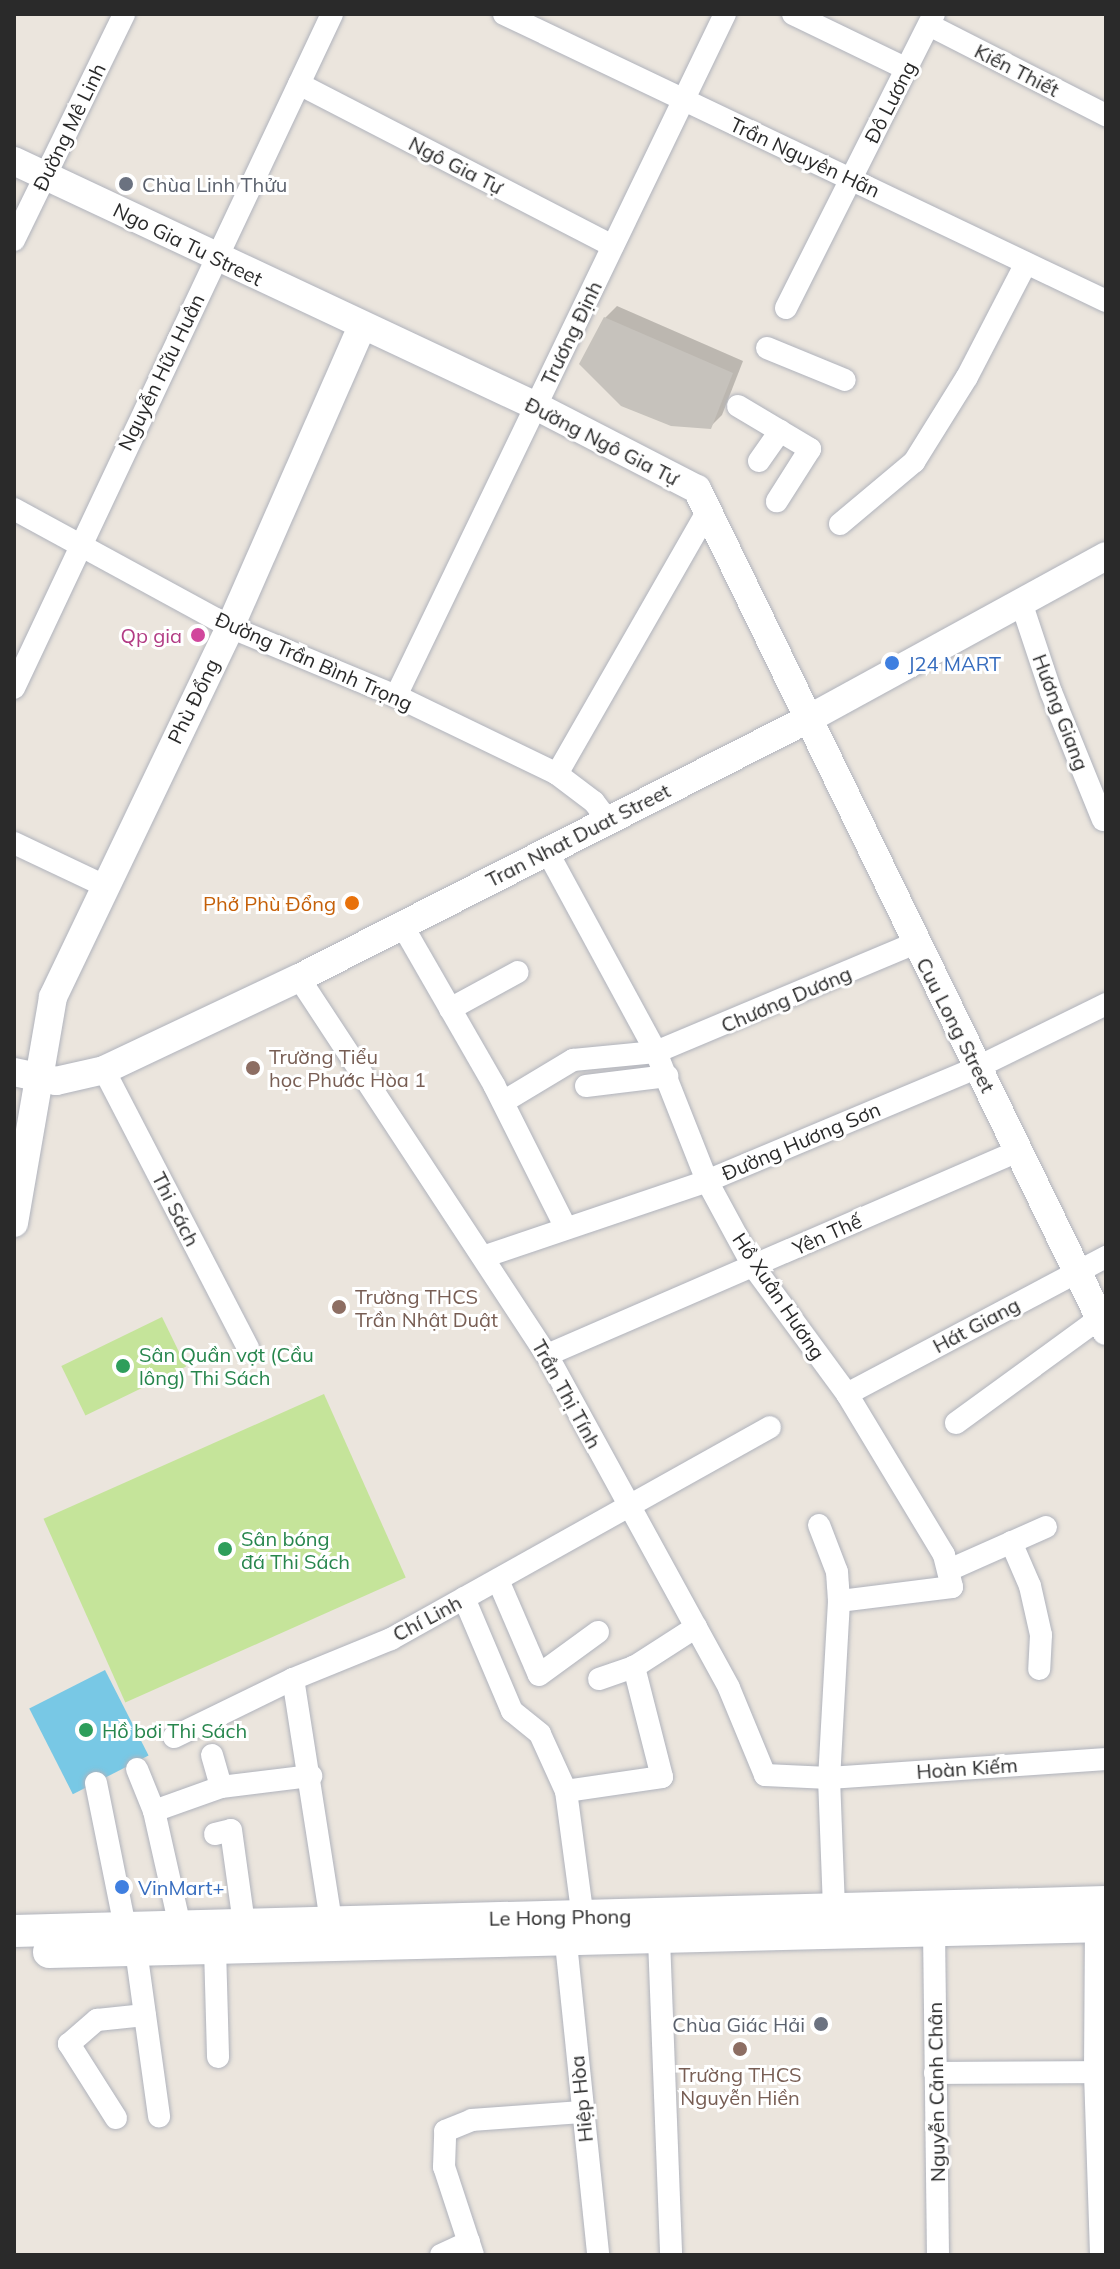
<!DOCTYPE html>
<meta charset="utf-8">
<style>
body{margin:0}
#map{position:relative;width:1120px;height:2269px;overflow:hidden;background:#ebe5dd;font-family:Mulish,sans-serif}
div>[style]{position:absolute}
.pitch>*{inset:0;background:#c5e49a;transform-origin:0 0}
.water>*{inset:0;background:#78c8e5;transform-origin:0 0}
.shadow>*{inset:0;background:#0003}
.building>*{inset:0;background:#c6c2bc}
.roads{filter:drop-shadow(0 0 2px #b0b3bc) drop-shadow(0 0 2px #b0b3bc)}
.minor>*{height:22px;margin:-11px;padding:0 11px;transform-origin:11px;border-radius:11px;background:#fff}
.tertiary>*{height:28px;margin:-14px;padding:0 14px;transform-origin:14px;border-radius:14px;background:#fff}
.secondary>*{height:32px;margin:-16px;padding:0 16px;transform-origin:16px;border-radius:16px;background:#fff}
.dots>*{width:22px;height:22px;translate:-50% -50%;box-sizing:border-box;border:4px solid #fff;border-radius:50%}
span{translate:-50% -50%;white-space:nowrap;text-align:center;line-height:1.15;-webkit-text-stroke:6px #fff;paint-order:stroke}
.street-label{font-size:20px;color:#2a2a2a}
.worship-label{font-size:20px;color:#5b616d}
.left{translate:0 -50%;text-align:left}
.right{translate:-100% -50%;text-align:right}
.hotel-label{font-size:20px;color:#b23c85}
.shop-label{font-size:20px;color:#366cbe}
.food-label{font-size:20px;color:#c56008}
.education-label{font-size:20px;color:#785e54}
.leisure-label{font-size:20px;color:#27864d}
.frame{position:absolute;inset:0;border:16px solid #2a2a2a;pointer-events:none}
</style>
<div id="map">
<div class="pitch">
<div style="left:162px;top:1317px;width:55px;height:112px;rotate:64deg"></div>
<div style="left:324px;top:1394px;width:201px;height:307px;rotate:66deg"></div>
</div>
<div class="water">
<div style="left:105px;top:1670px;width:96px;height:85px;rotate:63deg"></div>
</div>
<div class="shadow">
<div style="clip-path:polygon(617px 306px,743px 361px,722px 415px,710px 427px,605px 318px)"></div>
</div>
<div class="building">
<div style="clip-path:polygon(604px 317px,733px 373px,711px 429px,671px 426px,621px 406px,579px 364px)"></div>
</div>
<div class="roads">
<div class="minor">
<div style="left:504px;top:14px;width:667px;rotate:25.49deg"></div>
<div style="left:793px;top:14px;width:127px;rotate:25.8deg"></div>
<div style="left:929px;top:25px;width:199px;rotate:27deg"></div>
<div style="left:299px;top:84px;width:353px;rotate:27.3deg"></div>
<div style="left:14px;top:240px;width:251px;rotate:-64deg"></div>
<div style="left:786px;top:308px;width:329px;rotate:-63.3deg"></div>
<div style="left:767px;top:348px;width:84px;rotate:22.3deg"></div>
<div style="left:738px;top:406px;width:84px;rotate:30.8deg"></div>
<div style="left:810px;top:449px;width:62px;rotate:122.4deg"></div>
<div style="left:759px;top:461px;width:37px;rotate:-55deg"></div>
<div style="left:14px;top:509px;width:246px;rotate:28.6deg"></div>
<div style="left:230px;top:627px;width:180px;rotate:22.6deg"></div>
<div style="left:396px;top:696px;width:179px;rotate:25.8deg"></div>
<div style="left:557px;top:774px;width:46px;rotate:37.1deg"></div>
<div style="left:594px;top:802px;width:21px;rotate:53deg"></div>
<div style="left:840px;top:524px;width:97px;rotate:-40deg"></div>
<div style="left:914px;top:462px;width:100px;rotate:-58.1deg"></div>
<div style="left:967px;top:377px;width:128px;rotate:-62.6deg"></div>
<div style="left:1021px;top:602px;width:95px;rotate:71.6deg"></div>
<div style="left:1051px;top:692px;width:138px;rotate:67.9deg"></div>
<div style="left:14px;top:688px;width:745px;rotate:-64.74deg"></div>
<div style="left:396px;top:696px;width:757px;rotate:-64.25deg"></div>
<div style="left:557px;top:774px;width:304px;rotate:-60.2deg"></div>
<div style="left:14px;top:843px;width:98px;rotate:25.3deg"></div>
<div style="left:548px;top:853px;width:226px;rotate:61.5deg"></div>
<div style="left:656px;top:1052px;width:139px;rotate:68.4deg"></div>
<div style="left:707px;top:1181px;width:97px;rotate:61.6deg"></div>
<div style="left:753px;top:1266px;width:159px;rotate:53.7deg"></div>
<div style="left:847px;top:1394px;width:188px;rotate:58.9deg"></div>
<div style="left:944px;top:1555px;width:33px;rotate:76deg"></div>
<div style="left:952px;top:1587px;width:114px;rotate:172.9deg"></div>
<div style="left:401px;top:923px;width:187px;rotate:60.1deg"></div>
<div style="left:494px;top:1085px;width:160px;rotate:63.3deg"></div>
<div style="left:299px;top:978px;width:451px;rotate:56.7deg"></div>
<div style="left:547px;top:1355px;width:379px;rotate:61.3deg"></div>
<div style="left:729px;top:1688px;width:94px;rotate:67.5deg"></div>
<div style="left:765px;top:1775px;width:64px;rotate:2.7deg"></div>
<div style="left:829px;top:1778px;width:278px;rotate:-3.9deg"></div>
<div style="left:450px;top:1009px;width:77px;rotate:-28.6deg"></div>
<div style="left:104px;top:1070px;width:313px;rotate:62.6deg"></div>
<div style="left:586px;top:1086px;width:82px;rotate:-7deg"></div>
<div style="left:503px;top:1102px;width:82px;rotate:-31deg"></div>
<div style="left:573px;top:1060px;width:83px;rotate:-5.5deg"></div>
<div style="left:656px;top:1052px;width:281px;rotate:-22.8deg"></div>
<div style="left:486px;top:1256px;width:233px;rotate:-18.7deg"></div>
<div style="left:707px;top:1181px;width:294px;rotate:-22.8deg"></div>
<div style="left:978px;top:1067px;width:143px;rotate:-26.2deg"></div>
<div style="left:547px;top:1355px;width:513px;rotate:-23.42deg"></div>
<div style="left:847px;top:1394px;width:293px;rotate:-27.9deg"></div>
<div style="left:956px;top:1423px;width:178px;rotate:-36.1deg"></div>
<div style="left:819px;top:1525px;width:50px;rotate:69deg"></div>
<div style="left:837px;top:1572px;width:29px;rotate:86deg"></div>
<div style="left:839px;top:1601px;width:177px;rotate:93.2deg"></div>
<div style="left:829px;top:1778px;width:130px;rotate:87.8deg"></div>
<div style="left:1011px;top:1542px;width:48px;rotate:66.6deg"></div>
<div style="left:1030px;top:1586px;width:50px;rotate:77.3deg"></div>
<div style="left:1041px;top:1635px;width:34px;rotate:93deg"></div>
<div style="left:949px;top:1570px;width:106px;rotate:-23.9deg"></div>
<div style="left:498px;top:1580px;width:103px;rotate:66.7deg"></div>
<div style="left:539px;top:1675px;width:73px;rotate:-36.1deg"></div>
<div style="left:464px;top:1598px;width:123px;rotate:67deg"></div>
<div style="left:512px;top:1711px;width:36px;rotate:39deg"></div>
<div style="left:540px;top:1734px;width:63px;rotate:65.5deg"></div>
<div style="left:566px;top:1791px;width:128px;rotate:82.4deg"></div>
<div style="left:599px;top:1679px;width:37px;rotate:-19deg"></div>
<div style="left:634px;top:1667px;width:74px;rotate:-32.8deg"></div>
<div style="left:174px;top:1737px;width:132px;rotate:-26deg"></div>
<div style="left:212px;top:1755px;width:33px;rotate:74deg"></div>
<div style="left:137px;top:1769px;width:45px;rotate:68deg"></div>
<div style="left:154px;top:1811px;width:118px;rotate:77.3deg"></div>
<div style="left:96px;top:1783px;width:147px;rotate:78.6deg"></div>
<div style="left:566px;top:1791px;width:97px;rotate:-8.3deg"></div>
<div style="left:662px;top:1777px;width:114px;rotate:-104.3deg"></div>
<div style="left:154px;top:1811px;width:71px;rotate:-19.7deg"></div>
<div style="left:221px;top:1787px;width:91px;rotate:-7deg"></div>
<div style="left:215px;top:1834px;width:16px;rotate:-14deg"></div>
<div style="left:231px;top:1830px;width:95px;rotate:82.1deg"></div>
<div style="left:331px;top:1921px;width:245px;rotate:-98.9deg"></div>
<div style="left:293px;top:1679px;width:106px;rotate:-22.2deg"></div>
<div style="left:391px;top:1639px;width:434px;rotate:-29.2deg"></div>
<div style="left:1096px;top:1926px;width:147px;rotate:90.4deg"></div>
<div style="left:1095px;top:2073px;width:182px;rotate:88.1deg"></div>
<div style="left:934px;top:1929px;width:326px;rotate:89.3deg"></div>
<div style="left:659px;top:1939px;width:316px;rotate:87.8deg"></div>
<div style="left:566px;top:1943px;width:314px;rotate:84.1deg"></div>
<div style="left:215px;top:1948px;width:109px;rotate:88.4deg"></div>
<div style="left:136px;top:1950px;width:168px;rotate:82.1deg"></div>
<div style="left:935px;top:2073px;width:171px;rotate:-0.3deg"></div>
<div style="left:116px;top:2118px;width:88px;rotate:-122.4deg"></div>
<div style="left:69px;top:2044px;width:37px;rotate:-41deg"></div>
<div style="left:97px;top:2020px;width:48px;rotate:-5.9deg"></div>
<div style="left:441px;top:2255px;width:31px;rotate:-25deg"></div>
<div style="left:473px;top:2255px;width:93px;rotate:-108.2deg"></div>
<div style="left:444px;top:2167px;width:36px;rotate:-88deg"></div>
<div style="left:445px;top:2131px;width:29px;rotate:-22deg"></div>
<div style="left:472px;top:2120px;width:109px;rotate:-4.2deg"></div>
</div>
<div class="tertiary">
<div style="left:14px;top:161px;width:577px;rotate:25.14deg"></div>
<div style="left:536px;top:406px;width:181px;rotate:27.3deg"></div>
<div style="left:697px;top:489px;width:936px;rotate:64.09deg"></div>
<div style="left:14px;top:1072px;width:43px;rotate:12.1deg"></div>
<div style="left:56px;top:1081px;width:49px;rotate:-12.9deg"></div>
<div style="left:104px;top:1070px;width:216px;rotate:-25.3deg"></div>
<div style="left:299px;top:978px;width:573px;rotate:-26.97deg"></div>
<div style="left:810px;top:718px;width:337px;rotate:-28.7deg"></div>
<div style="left:14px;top:1223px;width:229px;rotate:-80.2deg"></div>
<div style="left:53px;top:997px;width:410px;rotate:-64.4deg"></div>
<div style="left:230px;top:627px;width:328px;rotate:-66.3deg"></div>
</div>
<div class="secondary">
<div style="left:14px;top:1931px;width:1092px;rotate:-1.52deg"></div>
<div style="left:49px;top:1952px;width:1057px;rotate:-1.41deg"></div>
</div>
</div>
<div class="dots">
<div style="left:126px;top:184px;background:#6b7280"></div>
<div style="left:198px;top:635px;background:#d1479c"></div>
<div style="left:892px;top:663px;background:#3f7fe0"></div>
<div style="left:352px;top:903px;background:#e8710a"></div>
<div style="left:253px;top:1068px;background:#8d6e63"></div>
<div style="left:339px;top:1307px;background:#8d6e63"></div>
<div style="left:123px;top:1366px;background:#2e9e5b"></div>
<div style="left:225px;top:1549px;background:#2e9e5b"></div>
<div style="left:86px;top:1730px;background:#2e9e5b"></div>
<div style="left:122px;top:1887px;background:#3f7fe0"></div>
<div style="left:821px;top:2024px;background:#6b7280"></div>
<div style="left:740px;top:2049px;background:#8d6e63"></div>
</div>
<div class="street-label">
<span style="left:1017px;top:70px;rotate:27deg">Kiến Thiết</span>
<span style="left:890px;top:102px;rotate:-63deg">Đô Lương</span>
<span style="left:69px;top:127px;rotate:-64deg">Đường Mê Linh</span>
<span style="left:805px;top:157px;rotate:25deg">Trần Nguyên Hãn</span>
<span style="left:456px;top:165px;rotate:27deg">Ngô Gia Tự</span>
<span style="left:188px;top:244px;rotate:26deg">Ngo Gia Tu Street</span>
<span style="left:571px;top:333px;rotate:-64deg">Trương Định</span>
<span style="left:161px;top:372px;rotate:-64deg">Nguyễn Hữu Huân</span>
<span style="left:602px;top:441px;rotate:27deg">Đường Ngô Gia Tự</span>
<span style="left:314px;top:661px;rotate:24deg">Đường Trần Bình Trọng</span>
<span style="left:193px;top:701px;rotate:-64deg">Phù Đổng</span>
<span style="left:1061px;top:712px;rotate:69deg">Hương Giang</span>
<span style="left:578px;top:835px;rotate:-27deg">Tran Nhat Duat Street</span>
<span style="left:786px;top:999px;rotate:-23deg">Chương Dương</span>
<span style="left:956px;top:1025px;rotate:63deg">Cuu Long Street</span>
<span style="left:801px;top:1141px;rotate:-23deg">Đường Hương Sơn</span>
<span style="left:176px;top:1209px;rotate:63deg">Thi Sách</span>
<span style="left:827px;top:1234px;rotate:-24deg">Yên Thế</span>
<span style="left:779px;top:1296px;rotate:56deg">Hồ Xuân Hương</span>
<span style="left:976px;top:1325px;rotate:-28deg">Hát Giang</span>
<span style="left:567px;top:1394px;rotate:61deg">Trần Thị Tính</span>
<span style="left:427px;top:1618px;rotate:-28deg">Chí Linh</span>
<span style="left:967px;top:1768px;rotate:-4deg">Hoàn Kiếm</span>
<span style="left:560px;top:1917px;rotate:-1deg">Le Hong Phong</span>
<span style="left:936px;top:2092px;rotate:-91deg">Nguyễn Cảnh Chân</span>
<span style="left:581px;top:2099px;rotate:-96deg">Hiệp Hòa</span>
</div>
<div class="worship-label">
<span class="left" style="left:142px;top:184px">Chùa Linh Thửu</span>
<span class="right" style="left:805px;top:2024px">Chùa Giác Hải</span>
</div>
<div class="hotel-label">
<span class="right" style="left:182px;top:635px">Qp gia</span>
</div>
<div class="shop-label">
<span class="left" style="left:908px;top:663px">J24 MART</span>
<span class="left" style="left:138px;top:1887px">VinMart+</span>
</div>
<div class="food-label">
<span class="right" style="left:336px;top:903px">Phở Phù Đổng</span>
</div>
<div class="education-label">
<span class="left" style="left:269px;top:1068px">Trường Tiểu<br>học Phước Hòa 1</span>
<span class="left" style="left:355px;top:1308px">Trường THCS<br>Trần Nhật Duật</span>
<span style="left:740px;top:2086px">Trường THCS<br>Nguyễn Hiền</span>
</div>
<div class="leisure-label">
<span class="left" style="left:139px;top:1366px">Sân Quần vợt (Cầu<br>lông) Thi Sách</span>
<span class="left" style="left:241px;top:1550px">Sân bóng<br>đá Thi Sách</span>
<span class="left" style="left:102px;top:1730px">Hồ bơi Thi Sách</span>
</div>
<div class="frame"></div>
</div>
